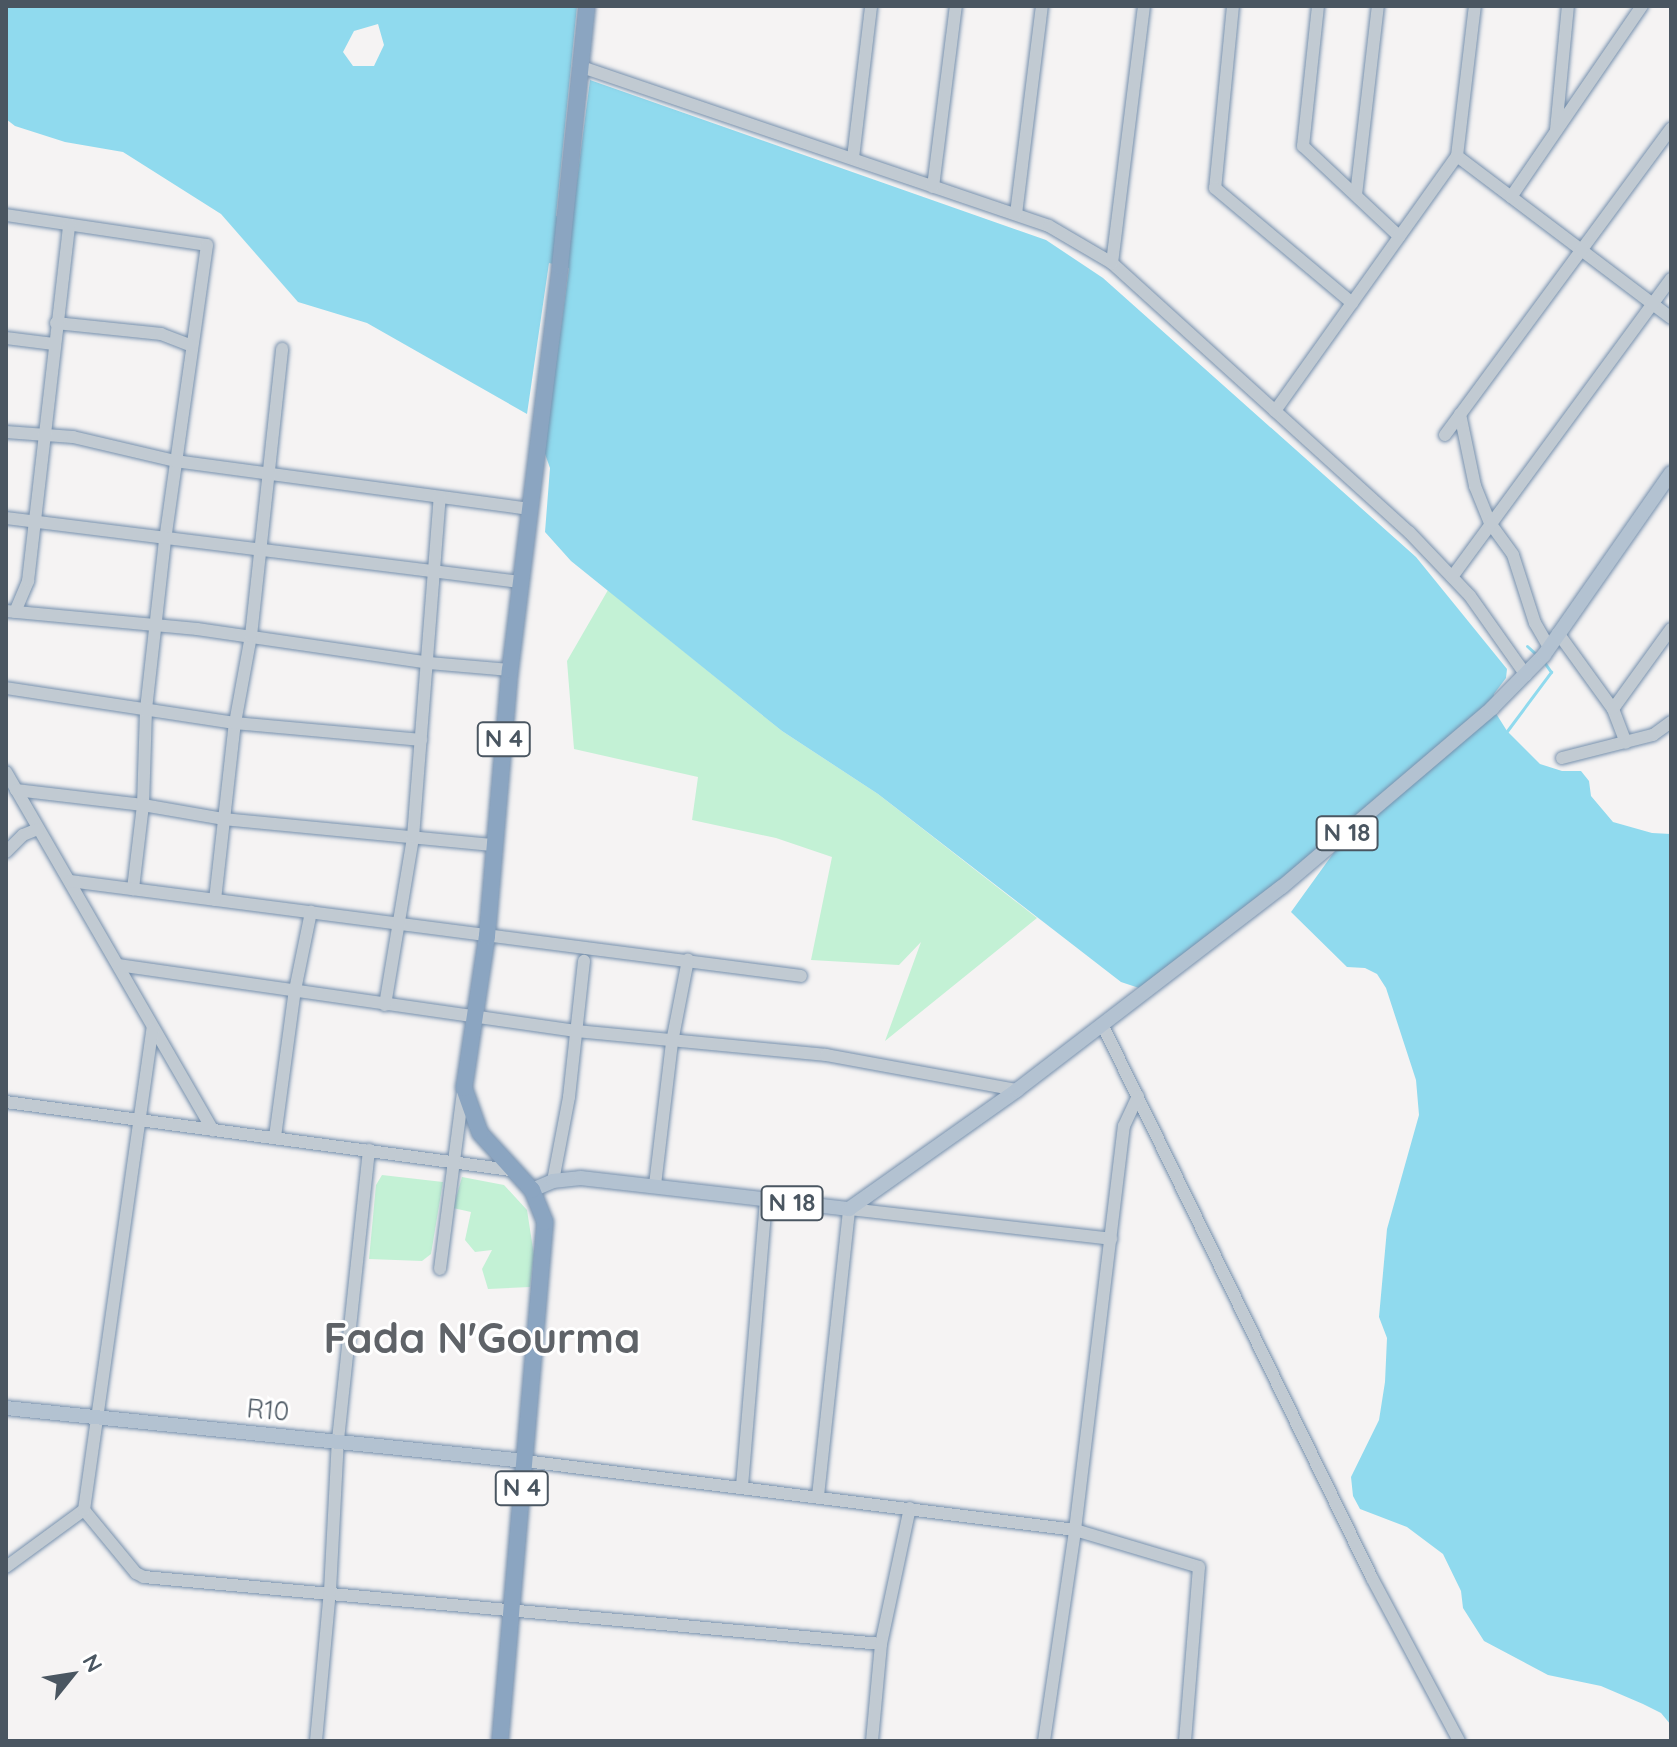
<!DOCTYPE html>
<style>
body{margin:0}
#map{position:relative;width:1677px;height:1747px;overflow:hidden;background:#f5f3f3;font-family:Quicksand,sans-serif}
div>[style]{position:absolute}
.green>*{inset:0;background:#c3f1d5}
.water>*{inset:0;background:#90daee}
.stream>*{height:3px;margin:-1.5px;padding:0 1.5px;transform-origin:1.5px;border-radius:1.5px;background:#90daee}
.roads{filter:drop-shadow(0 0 2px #7690ad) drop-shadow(0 0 2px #7690ad)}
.minor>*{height:12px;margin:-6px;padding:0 6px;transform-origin:6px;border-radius:6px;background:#c1cad2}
.major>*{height:14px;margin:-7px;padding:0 7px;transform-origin:7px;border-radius:7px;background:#b3c2d1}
.highway>*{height:16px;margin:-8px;padding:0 8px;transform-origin:8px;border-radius:8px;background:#8ba5c1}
span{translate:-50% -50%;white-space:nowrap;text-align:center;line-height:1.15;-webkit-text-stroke:6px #fff;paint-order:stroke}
.shield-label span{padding:2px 6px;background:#fff;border:2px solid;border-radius:6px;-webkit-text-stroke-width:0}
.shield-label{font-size:24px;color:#4a5661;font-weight:700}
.street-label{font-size:26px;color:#4a5661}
.town-label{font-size:42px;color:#5f6368;font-weight:700}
.frame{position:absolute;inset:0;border:8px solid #4a5661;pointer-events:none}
.north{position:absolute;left:32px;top:1635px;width:80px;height:80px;-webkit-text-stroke:6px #fff;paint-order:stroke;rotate:60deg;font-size:22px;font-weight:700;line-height:32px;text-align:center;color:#4a5661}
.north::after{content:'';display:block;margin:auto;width:28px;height:36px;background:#4a5661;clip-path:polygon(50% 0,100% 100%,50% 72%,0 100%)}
</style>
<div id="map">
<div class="green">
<div style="clip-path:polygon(608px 590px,782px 731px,878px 794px,1037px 918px,885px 1041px,921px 942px,899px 965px,811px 960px,832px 857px,776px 838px,692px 820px,698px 777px,574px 749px,567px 661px)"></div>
<div style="clip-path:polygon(382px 1175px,443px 1182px,431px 1254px,422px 1261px,369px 1259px,376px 1185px)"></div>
<div style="clip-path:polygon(462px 1177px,504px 1185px,527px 1210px,534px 1255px,530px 1287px,488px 1289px,482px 1269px,492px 1250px,475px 1252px,465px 1240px,471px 1212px,453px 1208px)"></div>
</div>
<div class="water">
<div style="clip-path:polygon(evenodd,6px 6px,577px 6px,556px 216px,572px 219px,590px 80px,1046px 240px,1103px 278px,1416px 557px,1507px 669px,1506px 678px,1494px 694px,1492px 707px,1507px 731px,1540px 764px,1562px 771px,1581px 771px,1589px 781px,1591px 796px,1613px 822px,1652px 833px,1671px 834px,1671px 1725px,1661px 1713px,1643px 1704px,1601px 1686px,1548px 1675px,1484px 1641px,1463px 1608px,1461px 1591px,1443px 1554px,1407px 1527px,1360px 1509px,1353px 1496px,1351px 1477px,1379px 1420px,1385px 1382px,1387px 1338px,1379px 1317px,1387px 1229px,1419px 1115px,1416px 1080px,1386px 988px,1377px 974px,1365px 968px,1347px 967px,1291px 912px,1345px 837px,1148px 991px,1121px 982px,878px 794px,782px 731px,571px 561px,545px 532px,550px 468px,544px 451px,569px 268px,549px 263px,527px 414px,367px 323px,298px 302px,221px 214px,123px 152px,65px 142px,15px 126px,6px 119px,6px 6px,378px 24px,384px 45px,374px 66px,353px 66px,343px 52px,354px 31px,378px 24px)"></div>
</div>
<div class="stream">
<div style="left:1527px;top:646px;width:12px;rotate:42deg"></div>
<div style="left:1507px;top:731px;width:74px;rotate:-53.3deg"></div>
<div style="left:1551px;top:672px;width:12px;rotate:-125deg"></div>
</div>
<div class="roads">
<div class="minor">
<div style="left:1233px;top:6px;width:183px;rotate:95.6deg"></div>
<div style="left:1215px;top:188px;width:179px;rotate:40deg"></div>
<div style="left:1318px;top:6px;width:141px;rotate:96.1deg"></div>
<div style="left:1303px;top:146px;width:132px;rotate:43.2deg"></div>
<div style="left:579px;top:66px;width:496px;rotate:18.8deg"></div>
<div style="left:1049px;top:226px;width:73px;rotate:30.4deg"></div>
<div style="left:1112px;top:263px;width:401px;rotate:42.2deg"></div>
<div style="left:1409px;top:532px;width:88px;rotate:46.4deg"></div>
<div style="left:1470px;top:596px;width:97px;rotate:54.7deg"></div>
<div style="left:1556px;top:130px;width:125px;rotate:-84.5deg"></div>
<div style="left:1457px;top:156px;width:268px;rotate:37.1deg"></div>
<div style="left:853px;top:158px;width:153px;rotate:-83.2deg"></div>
<div style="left:933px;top:187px;width:182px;rotate:-82.8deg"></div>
<div style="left:1356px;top:195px;width:190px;rotate:-83.4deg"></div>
<div style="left:1511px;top:197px;width:232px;rotate:-55.6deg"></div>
<div style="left:1016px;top:214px;width:210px;rotate:-82.9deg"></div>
<div style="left:6px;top:215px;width:203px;rotate:8.5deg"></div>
<div style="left:207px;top:245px;width:298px;rotate:98.1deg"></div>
<div style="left:165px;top:540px;width:171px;rotate:96.4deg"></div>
<div style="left:146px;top:710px;width:95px;rotate:91.8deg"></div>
<div style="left:143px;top:805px;width:85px;rotate:96.8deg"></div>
<div style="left:1112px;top:263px;width:259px;rotate:-82.9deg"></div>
<div style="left:56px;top:323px;width:106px;rotate:6deg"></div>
<div style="left:161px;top:334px;width:33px;rotate:21deg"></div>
<div style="left:6px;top:338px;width:48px;rotate:7.1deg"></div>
<div style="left:1275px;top:411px;width:313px;rotate:-54.5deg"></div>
<div style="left:1457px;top:156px;width:151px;rotate:-83.2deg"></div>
<div style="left:1460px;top:414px;width:74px;rotate:78.2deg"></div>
<div style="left:1475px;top:486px;width:40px;rotate:68deg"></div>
<div style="left:1490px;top:523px;width:39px;rotate:54deg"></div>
<div style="left:1513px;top:555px;width:71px;rotate:72.1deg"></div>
<div style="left:1535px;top:623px;width:28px;rotate:60deg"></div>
<div style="left:6px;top:432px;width:67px;rotate:4.3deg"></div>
<div style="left:73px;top:437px;width:105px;rotate:13.2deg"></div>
<div style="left:175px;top:461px;width:356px;rotate:7.7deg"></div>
<div style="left:1445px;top:435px;width:381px;rotate:-53.6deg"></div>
<div style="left:6px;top:518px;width:518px;rotate:7.1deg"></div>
<div style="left:1452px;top:577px;width:370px;rotate:-53.7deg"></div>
<div style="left:6px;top:611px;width:192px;rotate:5.4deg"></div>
<div style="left:197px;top:629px;width:234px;rotate:8.3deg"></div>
<div style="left:429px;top:663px;width:81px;rotate:4.9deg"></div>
<div style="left:15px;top:612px;width:34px;rotate:-67deg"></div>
<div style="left:28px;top:581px;width:358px;rotate:-83.4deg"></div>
<div style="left:1558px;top:633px;width:94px;rotate:54.1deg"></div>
<div style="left:1613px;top:709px;width:36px;rotate:69deg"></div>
<div style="left:6px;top:688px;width:232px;rotate:8.7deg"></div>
<div style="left:235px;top:723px;width:187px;rotate:5.2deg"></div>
<div style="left:1613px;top:709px;width:99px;rotate:-54.1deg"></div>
<div style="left:1562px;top:758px;width:94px;rotate:-14.2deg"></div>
<div style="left:1653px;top:735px;width:22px;rotate:-36deg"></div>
<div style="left:6px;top:772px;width:414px;rotate:60deg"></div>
<div style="left:16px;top:790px;width:128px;rotate:6.7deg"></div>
<div style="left:143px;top:805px;width:81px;rotate:9.9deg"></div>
<div style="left:223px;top:819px;width:273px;rotate:5.5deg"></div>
<div style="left:6px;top:852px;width:24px;rotate:-45deg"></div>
<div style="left:23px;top:835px;width:16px;rotate:-22deg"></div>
<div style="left:70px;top:881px;width:737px;rotate:7.4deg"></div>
<div style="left:215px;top:900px;width:178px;rotate:-83.6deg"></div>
<div style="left:235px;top:723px;width:88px;rotate:-79.6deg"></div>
<div style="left:251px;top:636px;width:289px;rotate:-83.8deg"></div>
<div style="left:118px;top:965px;width:464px;rotate:8.2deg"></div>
<div style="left:577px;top:1031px;width:250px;rotate:5.5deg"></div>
<div style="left:826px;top:1055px;width:194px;rotate:10.4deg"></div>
<div style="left:385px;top:1005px;width:170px;rotate:-80.5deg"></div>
<div style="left:413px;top:837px;width:341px;rotate:-85.5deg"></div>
<div style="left:1103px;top:1026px;width:614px;rotate:64.02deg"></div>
<div style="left:1372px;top:1578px;width:185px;rotate:61.9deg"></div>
<div style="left:6px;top:1102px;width:509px;rotate:7.68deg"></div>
<div style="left:275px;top:1137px;width:148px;rotate:-82.3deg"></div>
<div style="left:295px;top:990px;width:80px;rotate:-78.4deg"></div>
<div style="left:553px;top:1181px;width:86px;rotate:-79.2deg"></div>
<div style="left:569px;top:1097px;width:137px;rotate:-83.7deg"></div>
<div style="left:655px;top:1185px;width:144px;rotate:-83.2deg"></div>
<div style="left:672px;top:1042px;width:84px;rotate:-79deg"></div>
<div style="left:440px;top:1269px;width:179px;rotate:-82.6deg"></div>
<div style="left:525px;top:1461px;width:554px;rotate:7.15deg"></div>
<div style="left:1075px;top:1530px;width:129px;rotate:16.6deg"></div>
<div style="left:1199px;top:1567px;width:175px;rotate:94.6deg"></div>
<div style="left:742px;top:1486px;width:287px;rotate:-85.2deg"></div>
<div style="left:818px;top:1496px;width:289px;rotate:-83.8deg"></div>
<div style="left:849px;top:1209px;width:264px;rotate:6.5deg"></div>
<div style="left:84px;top:1510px;width:82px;rotate:50.5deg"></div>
<div style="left:136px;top:1573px;width:9px;rotate:27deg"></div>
<div style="left:144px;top:1577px;width:740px;rotate:5.19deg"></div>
<div style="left:6px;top:1567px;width:97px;rotate:-36.2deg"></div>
<div style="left:84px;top:1510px;width:485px;rotate:-81.9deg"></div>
<div style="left:316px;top:1741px;width:151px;rotate:-84.7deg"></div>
<div style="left:330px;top:1591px;width:151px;rotate:-87deg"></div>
<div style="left:338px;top:1440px;width:292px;rotate:-83.9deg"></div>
<div style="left:872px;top:1741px;width:97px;rotate:-84.7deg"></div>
<div style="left:881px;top:1644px;width:139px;rotate:-78deg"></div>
<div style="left:1044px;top:1741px;width:213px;rotate:-81.6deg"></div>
<div style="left:1075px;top:1530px;width:407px;rotate:-83.1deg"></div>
<div style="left:1124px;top:1126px;width:33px;rotate:-65deg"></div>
</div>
<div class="major">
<div style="left:532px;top:1190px;width:23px;rotate:-23deg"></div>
<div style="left:553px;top:1181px;width:28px;rotate:-6deg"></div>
<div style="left:581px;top:1178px;width:270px;rotate:6.6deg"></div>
<div style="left:849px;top:1209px;width:206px;rotate:-35.3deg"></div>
<div style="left:1017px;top:1090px;width:334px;rotate:-37.5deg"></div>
<div style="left:1282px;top:887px;width:276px;rotate:-40.4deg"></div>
<div style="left:1492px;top:708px;width:74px;rotate:-45.5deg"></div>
<div style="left:1544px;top:655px;width:222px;rotate:-55.1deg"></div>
<div style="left:6px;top:1408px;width:522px;rotate:5.83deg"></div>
</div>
<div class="highway">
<div style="left:500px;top:1741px;width:521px;rotate:-85.04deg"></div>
<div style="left:545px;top:1222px;width:35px;rotate:-112deg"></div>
<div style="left:532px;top:1190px;width:77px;rotate:-132.4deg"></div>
<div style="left:480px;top:1133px;width:48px;rotate:-109.6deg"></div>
<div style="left:464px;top:1088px;width:154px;rotate:-81.4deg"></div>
<div style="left:487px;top:936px;width:267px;rotate:-85.1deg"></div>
<div style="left:510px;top:670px;width:407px;rotate:-82.9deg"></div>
<div style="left:560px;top:266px;width:261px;rotate:-84.1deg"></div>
</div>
</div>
<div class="shield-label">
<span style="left:504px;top:739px">N 4</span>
<span style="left:1347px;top:833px">N 18</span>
<span style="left:792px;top:1203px">N 18</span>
<span style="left:522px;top:1488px">N 4</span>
</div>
<div class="street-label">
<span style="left:268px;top:1410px;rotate:5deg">R10</span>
</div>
<div class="town-label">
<span style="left:482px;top:1338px">Fada N'Gourma</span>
</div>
<div class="frame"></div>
<div class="north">N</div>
</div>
